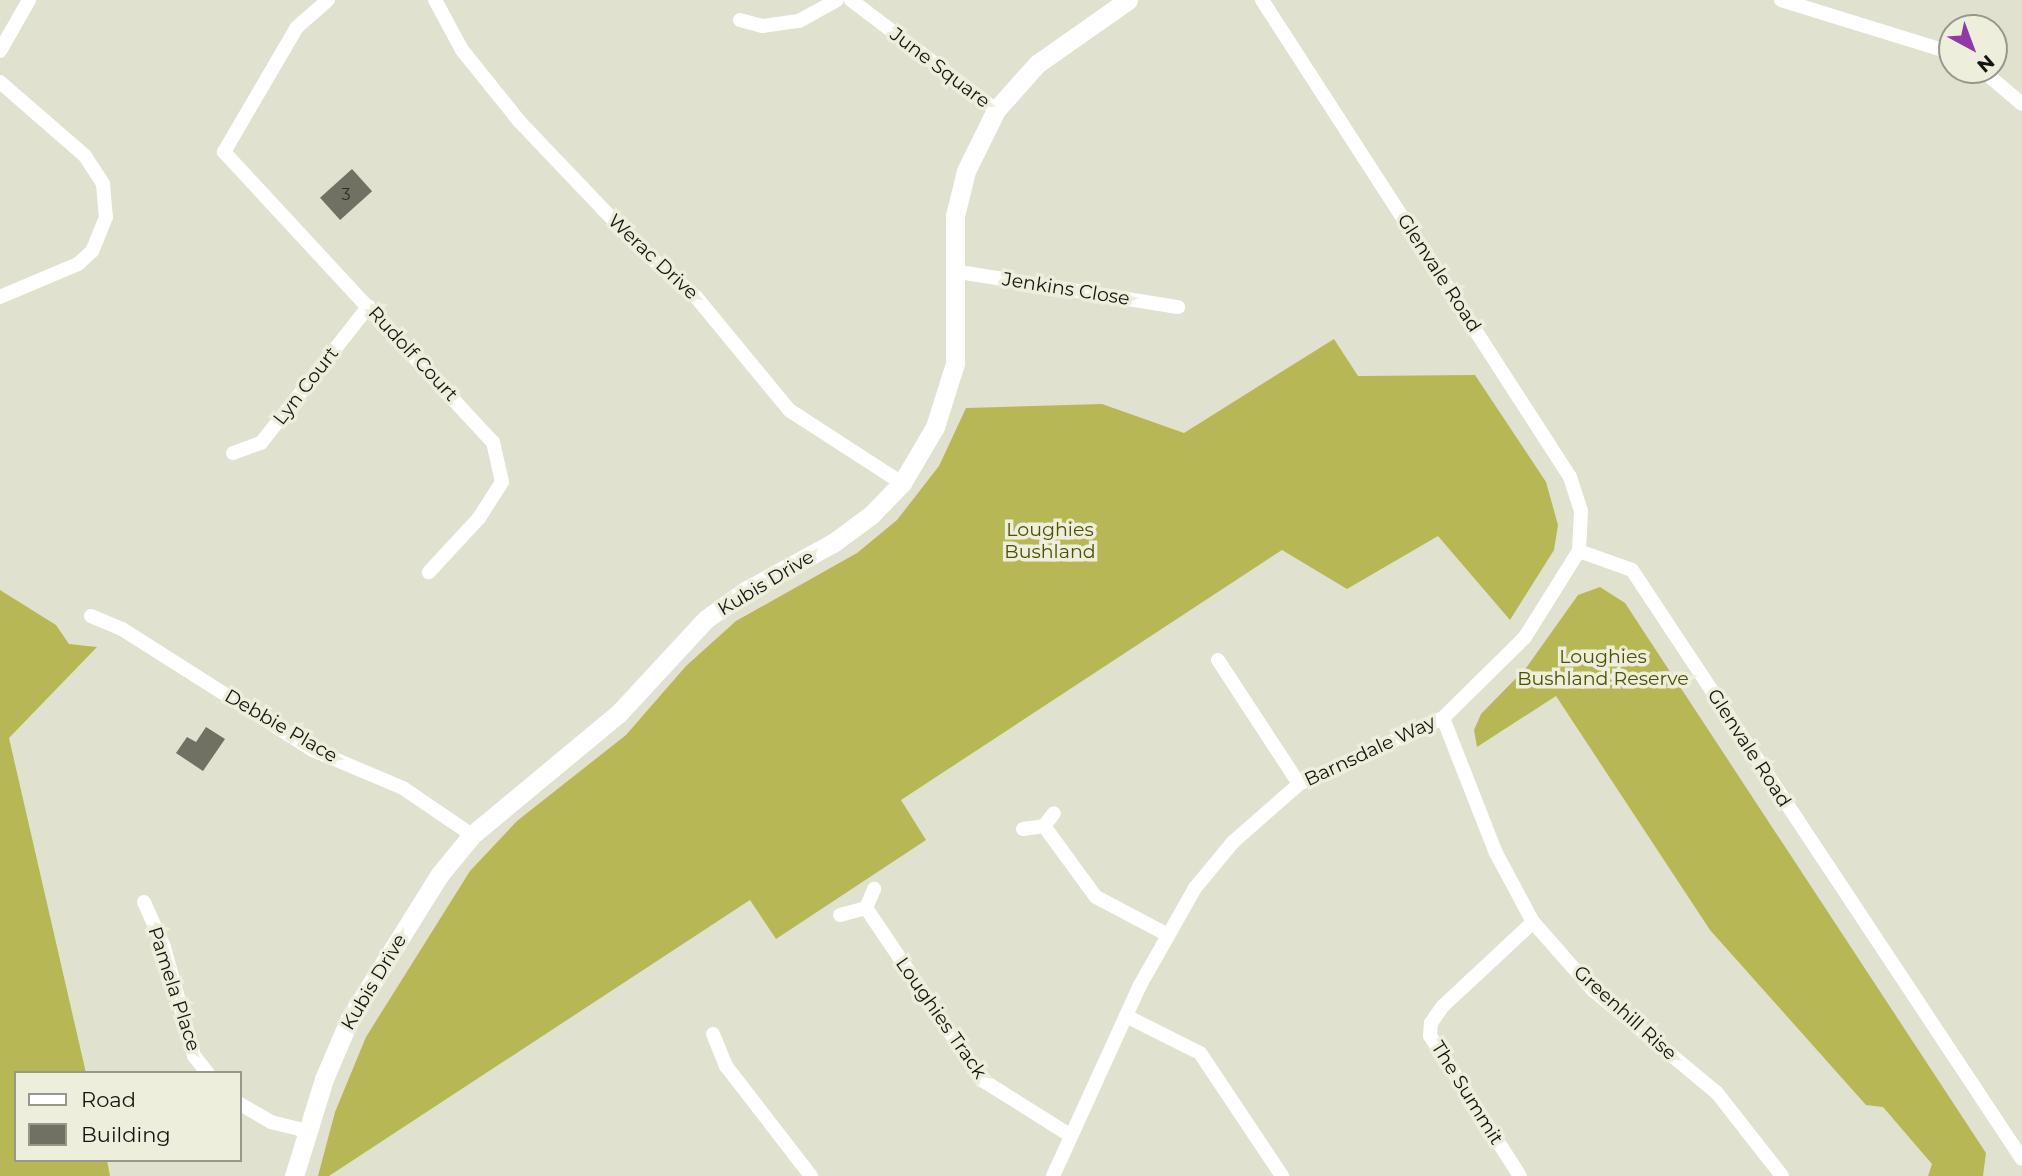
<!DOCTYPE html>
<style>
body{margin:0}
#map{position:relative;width:2022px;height:1176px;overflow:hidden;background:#e1e1d0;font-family:Montserrat,sans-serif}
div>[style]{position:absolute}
.forest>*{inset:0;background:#b8b756}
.building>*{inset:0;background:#707162;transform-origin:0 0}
.street>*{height:14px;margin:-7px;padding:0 7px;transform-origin:7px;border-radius:7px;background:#fff}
.secondary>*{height:19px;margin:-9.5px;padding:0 9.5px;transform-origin:9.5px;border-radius:9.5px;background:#fff}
span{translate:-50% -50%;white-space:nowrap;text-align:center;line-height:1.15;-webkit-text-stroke:7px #eed;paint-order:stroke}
.number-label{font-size:16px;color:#2c2c24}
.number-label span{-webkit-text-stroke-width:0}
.street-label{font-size:19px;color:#15150f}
.park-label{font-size:19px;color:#515001}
.legend{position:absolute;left:14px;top:1071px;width:228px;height:91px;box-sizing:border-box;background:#eed;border:2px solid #97978b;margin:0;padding:9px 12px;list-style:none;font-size:21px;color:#15150f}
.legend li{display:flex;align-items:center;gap:14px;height:35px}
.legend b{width:35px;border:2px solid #97978b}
.north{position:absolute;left:1938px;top:14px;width:70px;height:70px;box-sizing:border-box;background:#eed;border:2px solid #97978b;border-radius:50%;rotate:139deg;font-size:19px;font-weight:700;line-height:28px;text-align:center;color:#15150f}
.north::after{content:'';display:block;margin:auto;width:24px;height:32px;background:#913aa7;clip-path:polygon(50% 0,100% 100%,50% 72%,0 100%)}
</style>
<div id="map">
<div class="forest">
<div style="clip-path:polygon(1334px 339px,1358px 376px,1475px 375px,1546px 482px,1558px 525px,1554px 550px,1510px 620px,1438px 536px,1347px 589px,1282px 550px,901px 800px,926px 840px,776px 939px,750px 900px,329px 1176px,318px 1176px,335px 1112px,366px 1037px,470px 871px,517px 821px,626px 735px,686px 666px,736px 621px,857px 553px,897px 520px,939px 466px,966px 408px,1102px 404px,1184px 433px)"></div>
<div style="clip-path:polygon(1600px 587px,1625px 603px,1986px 1153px,1983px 1176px,1928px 1176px,1932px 1164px,1883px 1107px,1866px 1105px,1710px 930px,1556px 696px,1477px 747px,1474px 730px,1481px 714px,1526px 668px,1578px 595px)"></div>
<div style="clip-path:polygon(0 590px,56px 625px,69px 644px,97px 647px,9px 738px,86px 1073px,16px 1073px,16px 1160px,107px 1160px,110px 1176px,0 1176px)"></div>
</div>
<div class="building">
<div style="left:352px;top:169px;width:30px;height:43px;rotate:48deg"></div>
<div style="clip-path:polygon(206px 727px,225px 739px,203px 771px,176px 753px,187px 737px,196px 742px)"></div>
</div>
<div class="street">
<div style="left:328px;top:0;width:41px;rotate:138.9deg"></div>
<div style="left:297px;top:27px;width:145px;rotate:120.3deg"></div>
<div style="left:224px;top:152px;width:396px;rotate:47.2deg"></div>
<div style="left:493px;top:442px;width:41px;rotate:77.3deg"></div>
<div style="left:502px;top:482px;width:43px;rotate:122.6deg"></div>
<div style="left:479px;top:518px;width:74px;rotate:132.8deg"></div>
<div style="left:435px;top:0;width:57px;rotate:61.6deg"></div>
<div style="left:462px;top:50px;width:91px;rotate:51.2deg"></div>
<div style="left:519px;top:121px;width:177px;rotate:46.4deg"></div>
<div style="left:641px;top:249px;width:73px;rotate:41.1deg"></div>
<div style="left:696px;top:297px;width:146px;rotate:50.5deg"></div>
<div style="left:789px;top:410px;width:135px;rotate:32.9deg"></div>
<div style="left:851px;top:0;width:182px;rotate:37.2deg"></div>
<div style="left:1781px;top:0;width:179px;rotate:17.2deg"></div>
<div style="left:740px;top:20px;width:23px;rotate:15deg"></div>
<div style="left:762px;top:26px;width:37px;rotate:-8deg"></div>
<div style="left:799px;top:21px;width:43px;rotate:-28.9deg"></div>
<div style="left:0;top:51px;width:59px;rotate:-60.4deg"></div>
<div style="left:1982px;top:70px;width:52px;rotate:40.4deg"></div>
<div style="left:0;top:82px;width:113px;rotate:41deg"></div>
<div style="left:85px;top:156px;width:33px;rotate:57deg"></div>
<div style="left:103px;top:184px;width:33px;rotate:85deg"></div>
<div style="left:106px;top:217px;width:37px;rotate:112deg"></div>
<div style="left:92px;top:251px;width:19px;rotate:137deg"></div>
<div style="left:78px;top:264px;width:85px;rotate:157.1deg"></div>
<div style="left:953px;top:271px;width:228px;rotate:9.1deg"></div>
<div style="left:233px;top:453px;width:30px;rotate:-20deg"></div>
<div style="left:261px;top:443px;width:174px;rotate:-51.8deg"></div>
<div style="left:1579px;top:551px;width:56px;rotate:19.7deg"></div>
<div style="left:1632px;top:570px;width:706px;rotate:56.49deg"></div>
<div style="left:91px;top:616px;width:34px;rotate:23deg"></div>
<div style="left:122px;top:629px;width:226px;rotate:32.4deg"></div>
<div style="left:313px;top:750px;width:98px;rotate:22.9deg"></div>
<div style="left:403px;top:788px;width:83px;rotate:34.3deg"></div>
<div style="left:1218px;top:660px;width:148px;rotate:56.8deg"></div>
<div style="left:1443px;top:718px;width:145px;rotate:68.6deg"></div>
<div style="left:1496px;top:853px;width:78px;rotate:61.8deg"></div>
<div style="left:1533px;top:922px;width:91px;rotate:48.6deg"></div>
<div style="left:1593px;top:990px;width:161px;rotate:39.7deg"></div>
<div style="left:1717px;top:1093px;width:105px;rotate:51.9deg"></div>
<div style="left:1044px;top:826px;width:88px;rotate:53.8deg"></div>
<div style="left:1096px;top:897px;width:81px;rotate:27.8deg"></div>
<div style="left:1023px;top:829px;width:21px;rotate:-8deg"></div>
<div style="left:1044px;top:826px;width:16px;rotate:-52deg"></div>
<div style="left:144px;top:902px;width:49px;rotate:66deg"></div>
<div style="left:164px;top:947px;width:113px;rotate:74.6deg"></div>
<div style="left:194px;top:1056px;width:22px;rotate:51deg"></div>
<div style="left:866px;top:908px;width:207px;rotate:56deg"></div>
<div style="left:982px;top:1080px;width:102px;rotate:32.1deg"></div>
<div style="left:840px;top:915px;width:27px;rotate:-15deg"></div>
<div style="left:866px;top:908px;width:21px;rotate:-67deg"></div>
<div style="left:1126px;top:1016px;width:83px;rotate:26.6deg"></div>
<div style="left:1200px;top:1053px;width:148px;rotate:56.3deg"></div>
<div style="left:713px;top:1034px;width:35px;rotate:68deg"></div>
<div style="left:726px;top:1066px;width:139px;rotate:52.3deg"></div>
<div style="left:240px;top:1104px;width:36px;rotate:30deg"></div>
<div style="left:271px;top:1122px;width:37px;rotate:14deg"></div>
<div style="left:1053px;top:1176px;width:208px;rotate:-65.5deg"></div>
<div style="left:1139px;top:987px;width:114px;rotate:-60.5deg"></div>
<div style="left:1195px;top:888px;width:60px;rotate:-50.4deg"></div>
<div style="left:1233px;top:842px;width:88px;rotate:-41.3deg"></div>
<div style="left:1299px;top:784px;width:158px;rotate:-24.6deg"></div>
<div style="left:1443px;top:718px;width:115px;rotate:-44.6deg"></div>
<div style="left:1525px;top:637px;width:102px;rotate:-57.9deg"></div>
<div style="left:1579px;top:551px;width:40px;rotate:-87.1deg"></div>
<div style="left:1581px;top:511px;width:36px;rotate:-108deg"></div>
<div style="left:1570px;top:477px;width:568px;rotate:-122.85deg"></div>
<div style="left:1520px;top:1176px;width:166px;rotate:-122.7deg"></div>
<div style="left:1430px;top:1036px;width:13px;rotate:-86deg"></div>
<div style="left:1431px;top:1023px;width:21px;rotate:-55deg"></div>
<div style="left:1443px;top:1006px;width:123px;rotate:-43deg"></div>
</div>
<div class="secondary">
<div style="left:294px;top:1176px;width:102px;rotate:-72.8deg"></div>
<div style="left:324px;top:1079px;width:66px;rotate:-66.9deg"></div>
<div style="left:350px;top:1018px;width:170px;rotate:-58deg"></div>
<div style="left:440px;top:874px;width:50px;rotate:-50.6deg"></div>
<div style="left:472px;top:835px;width:190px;rotate:-39.7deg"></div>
<div style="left:618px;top:714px;width:129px;rotate:-47.2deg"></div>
<div style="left:706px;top:619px;width:50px;rotate:-35.3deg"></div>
<div style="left:747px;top:590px;width:98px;rotate:-28.7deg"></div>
<div style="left:833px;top:543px;width:47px;rotate:-36.4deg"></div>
<div style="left:871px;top:515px;width:45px;rotate:-45.9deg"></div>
<div style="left:902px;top:483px;width:65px;rotate:-59.5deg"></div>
<div style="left:935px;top:427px;width:67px;rotate:-72.6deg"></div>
<div style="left:955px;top:363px;width:147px;rotate:-90deg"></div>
<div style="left:955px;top:216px;width:46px;rotate:-76.3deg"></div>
<div style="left:966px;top:171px;width:68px;rotate:-63.8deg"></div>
<div style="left:996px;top:110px;width:62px;rotate:-48.3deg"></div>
<div style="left:1037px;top:64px;width:111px;rotate:-35.1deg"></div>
</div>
<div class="number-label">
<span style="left:346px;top:195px">3</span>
</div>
<div class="street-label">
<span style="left:940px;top:68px;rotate:37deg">June Square</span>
<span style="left:653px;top:257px;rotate:43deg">Werac Drive</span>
<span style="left:1439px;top:273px;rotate:57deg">Glenvale Road</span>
<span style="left:1066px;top:289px;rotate:9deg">Jenkins Close</span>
<span style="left:413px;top:354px;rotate:47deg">Rudolf Court</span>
<span style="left:306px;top:386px;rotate:-52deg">Lyn Court</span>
<span style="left:766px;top:583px;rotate:-31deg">Kubis Drive</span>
<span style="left:281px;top:726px;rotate:30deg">Debbie Place</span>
<span style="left:1749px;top:748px;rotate:57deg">Glenvale Road</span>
<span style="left:1370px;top:751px;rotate:-25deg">Barnsdale Way</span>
<span style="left:374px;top:982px;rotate:-59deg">Kubis Drive</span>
<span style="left:174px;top:989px;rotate:72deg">Pamela Place</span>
<span style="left:1625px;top:1013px;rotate:42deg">Greenhill Rise</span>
<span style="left:941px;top:1018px;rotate:55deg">Loughies Track</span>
<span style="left:1467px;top:1093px;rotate:58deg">The Summit</span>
</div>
<div class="park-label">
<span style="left:1050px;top:541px">Loughies<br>Bushland</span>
<span style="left:1603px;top:668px">Loughies<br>Bushland Reserve</span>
</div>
<ul class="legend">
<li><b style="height:9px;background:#fff"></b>Road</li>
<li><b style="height:19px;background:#707162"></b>Building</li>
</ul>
<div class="north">N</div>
</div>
